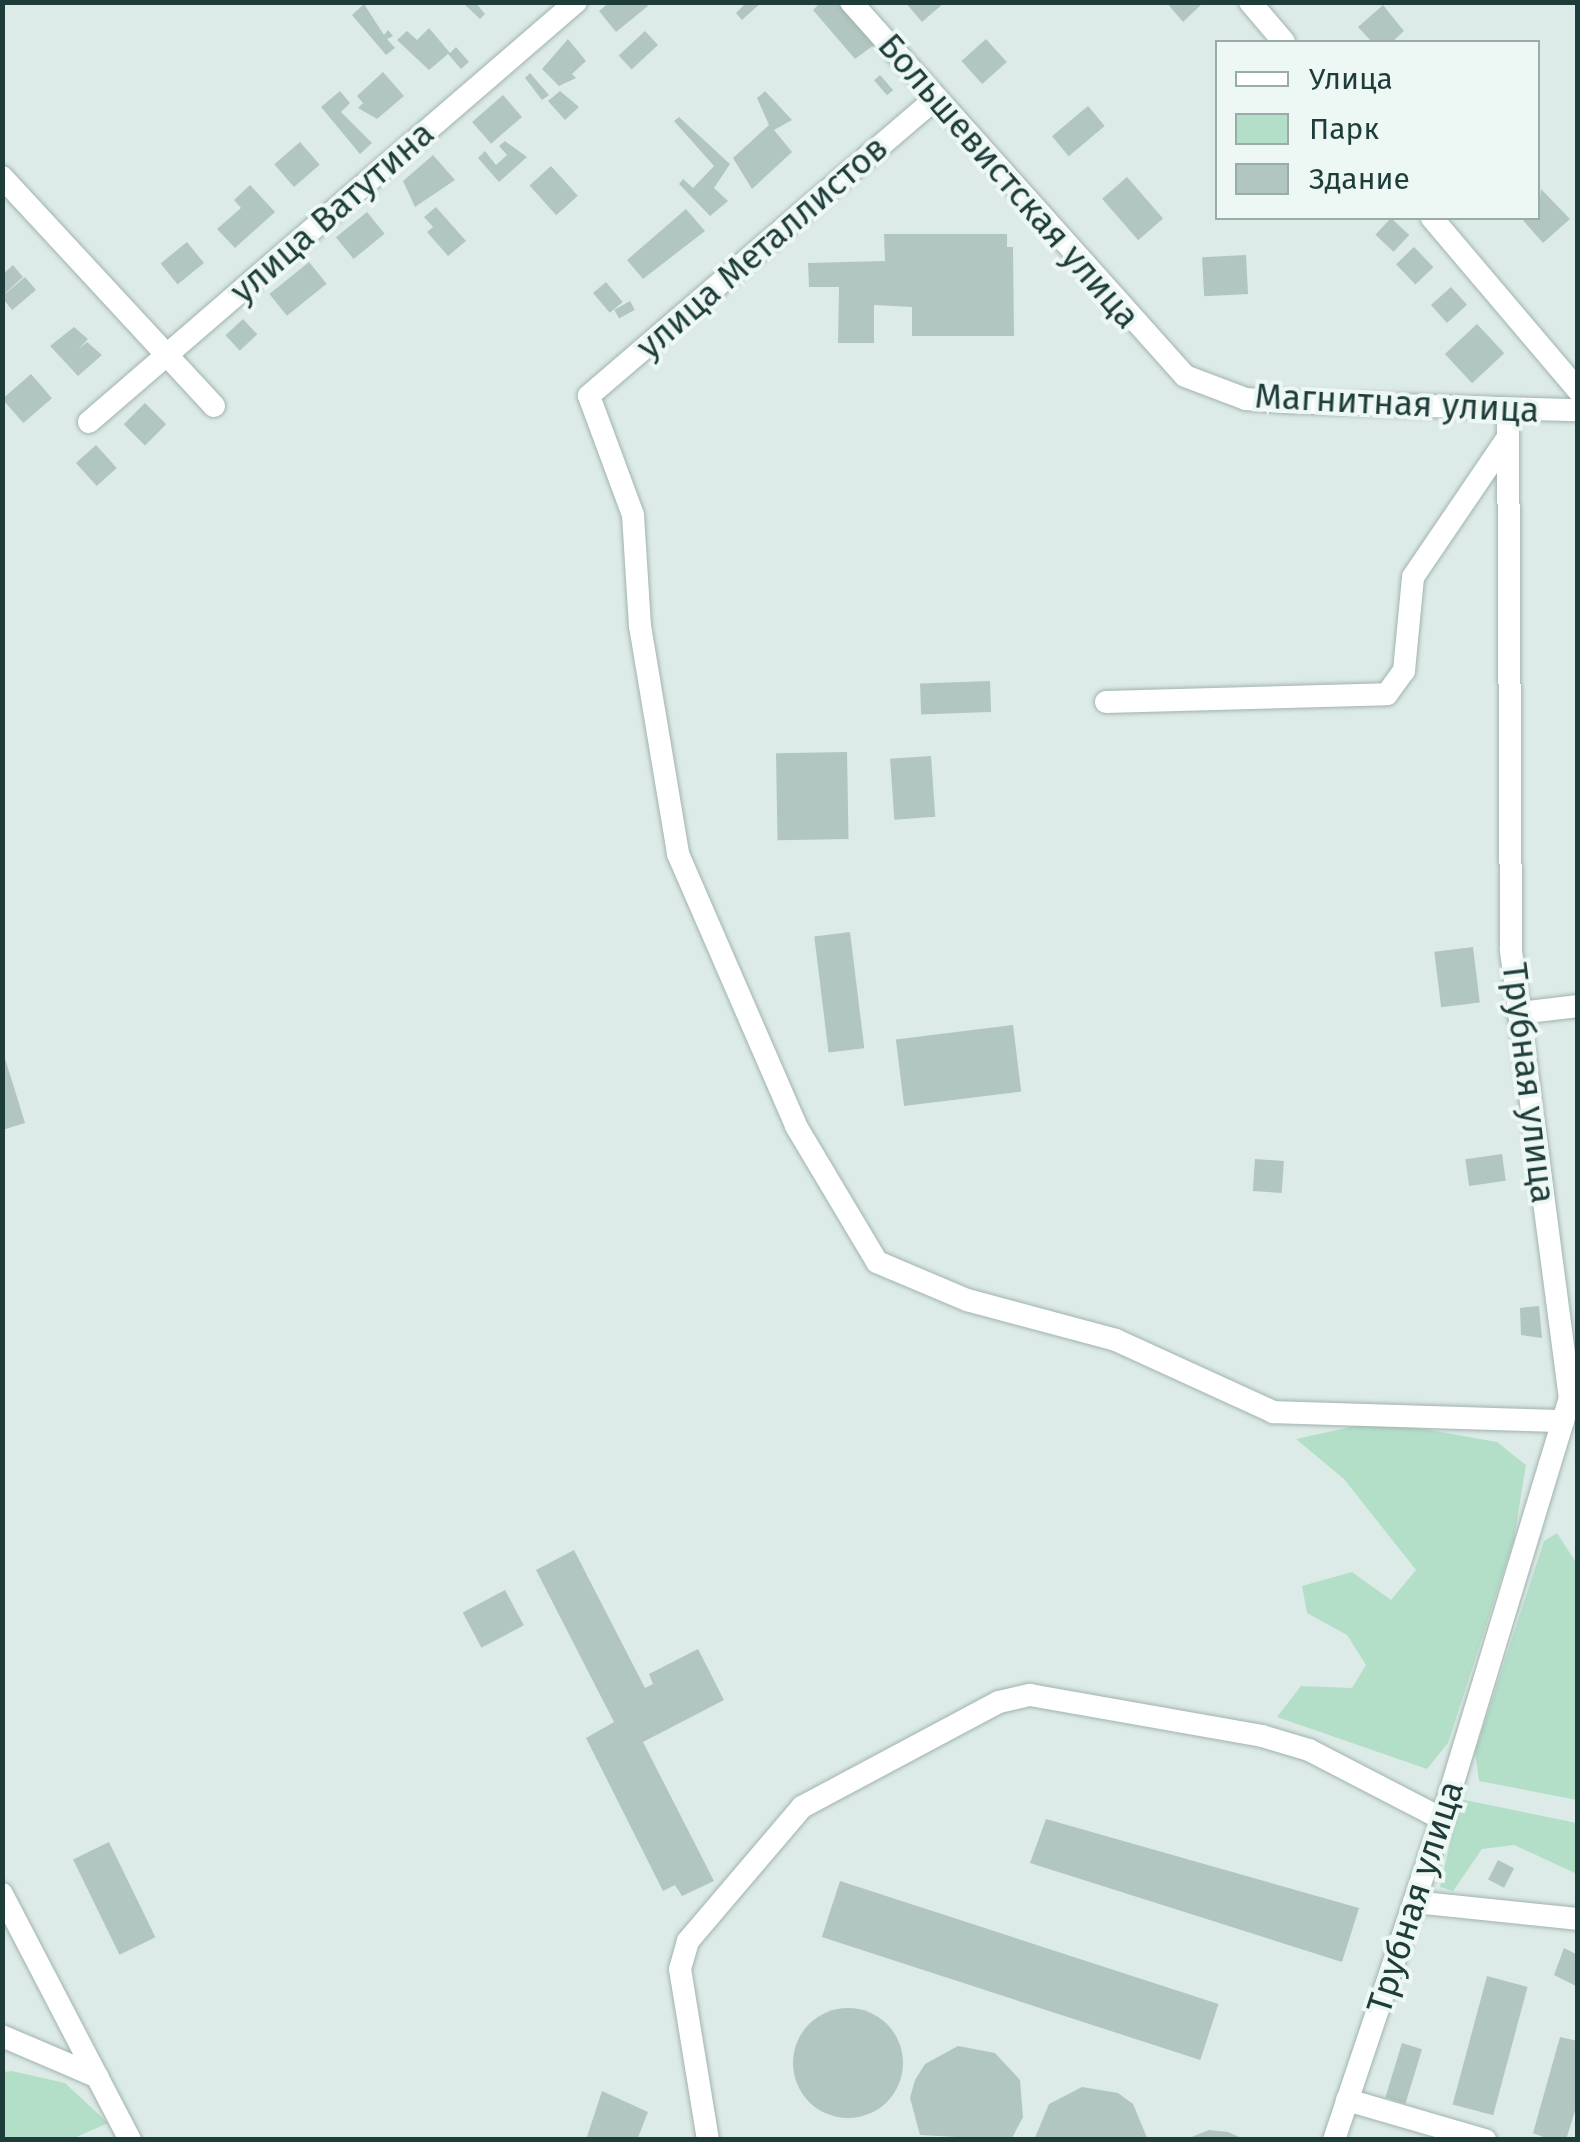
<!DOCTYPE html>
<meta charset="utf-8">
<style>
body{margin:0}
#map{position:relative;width:1580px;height:2142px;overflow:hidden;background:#ddebe8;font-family:"Fira Sans",sans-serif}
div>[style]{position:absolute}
.green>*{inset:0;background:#b3dfc8}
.building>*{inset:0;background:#b2c6c1;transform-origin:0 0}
.round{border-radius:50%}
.roads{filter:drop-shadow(0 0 2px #a0b3b0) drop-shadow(0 0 2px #a0b3b0)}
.minor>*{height:22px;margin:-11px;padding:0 11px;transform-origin:11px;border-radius:11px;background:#fff}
span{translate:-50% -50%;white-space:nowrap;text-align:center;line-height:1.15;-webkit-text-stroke:8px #edf7f4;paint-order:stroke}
.street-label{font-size:35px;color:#1d3c3a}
.frame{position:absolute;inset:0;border:5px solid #1d3c3a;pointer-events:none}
.legend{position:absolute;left:1215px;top:40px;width:325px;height:180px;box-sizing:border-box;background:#edf7f4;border:2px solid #9aacaa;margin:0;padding:12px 18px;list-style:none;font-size:30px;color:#1d3c3a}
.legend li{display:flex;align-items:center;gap:20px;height:50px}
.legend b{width:50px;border:2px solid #9aacaa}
</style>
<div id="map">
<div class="green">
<div style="clip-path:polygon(1378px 1421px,1497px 1442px,1526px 1465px,1514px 1539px,1448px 1743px,1427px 1769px,1277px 1717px,1301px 1686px,1352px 1688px,1366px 1665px,1347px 1635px,1307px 1613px,1302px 1586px,1352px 1572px,1391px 1600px,1416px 1570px,1344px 1479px,1296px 1439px)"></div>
<div style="clip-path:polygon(1557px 1533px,1577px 1564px,1577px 1800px,1479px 1781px,1475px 1752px,1544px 1541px)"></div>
<div style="clip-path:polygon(1460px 1799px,1577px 1823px,1577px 1874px,1514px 1845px,1482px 1849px,1453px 1891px,1440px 1887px)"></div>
<div style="clip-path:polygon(12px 2071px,65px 2083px,108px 2123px,72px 2139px,3px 2139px,3px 2072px)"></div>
</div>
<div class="building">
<div style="clip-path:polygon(462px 2px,475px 2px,485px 14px,480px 19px)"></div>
<div style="clip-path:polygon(610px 2px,645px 2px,648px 6px,616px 32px,599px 11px)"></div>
<div style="clip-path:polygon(747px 2px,762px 2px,742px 20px,736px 13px)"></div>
<div style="clip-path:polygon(821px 2px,837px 2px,874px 45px,855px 59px,813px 10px)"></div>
<div style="clip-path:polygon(905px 2px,945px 2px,922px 22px)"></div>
<div style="clip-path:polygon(1166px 2px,1204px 2px,1183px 22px)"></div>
<div style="clip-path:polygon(364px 4px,384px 35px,388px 30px,393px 36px,387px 39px,395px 48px,386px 55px,352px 15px)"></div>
<div style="clip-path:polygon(1383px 5px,1404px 31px,1392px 42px,1372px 42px,1358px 27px)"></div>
<div style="clip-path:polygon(429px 28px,450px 53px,456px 47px,469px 62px,461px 69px,448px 54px,429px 70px,397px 40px,407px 31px,417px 40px)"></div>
<div style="left:645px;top:31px;width:19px;height:36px;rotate:47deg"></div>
<div style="clip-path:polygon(568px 39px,586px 61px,572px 74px,576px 78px,559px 86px,542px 69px)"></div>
<div style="left:986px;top:39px;width:31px;height:33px;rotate:48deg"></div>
<div style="clip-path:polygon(383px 72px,404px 96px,377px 119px,358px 108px,363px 103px,357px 96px)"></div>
<div style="clip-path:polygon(530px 73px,549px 95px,542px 100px,525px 78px)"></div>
<div style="left:880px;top:75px;width:20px;height:8px;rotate:49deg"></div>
<div style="clip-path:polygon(340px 91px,350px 103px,341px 112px,372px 143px,360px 154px,321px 107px)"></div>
<div style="clip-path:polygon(560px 91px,579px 107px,565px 120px,548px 101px)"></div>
<div style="clip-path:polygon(765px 91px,792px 120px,774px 130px,792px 152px,752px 189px,733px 158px,769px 125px,757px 98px)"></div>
<div style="left:503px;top:95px;width:29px;height:41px;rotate:49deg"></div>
<div style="left:1088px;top:106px;width:26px;height:47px;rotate:50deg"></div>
<div style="clip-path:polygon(679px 117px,730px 164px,714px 188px,728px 201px,710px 216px,679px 184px,683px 179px,693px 188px,714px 166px,674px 121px)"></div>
<div style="clip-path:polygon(505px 141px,527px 157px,499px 182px,478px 158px,485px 151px,496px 165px,507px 155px,499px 146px)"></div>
<div style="left:300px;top:142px;width:30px;height:34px;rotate:49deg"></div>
<div style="clip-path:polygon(433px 155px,455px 180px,415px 207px,403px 181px)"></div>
<div style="left:551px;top:166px;width:40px;height:29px;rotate:48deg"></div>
<div style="left:1127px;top:177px;width:55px;height:33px;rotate:49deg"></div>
<div style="clip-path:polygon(250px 185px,275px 212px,235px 248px,217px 229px,241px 208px,234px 200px)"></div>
<div style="clip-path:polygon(1541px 189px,1570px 219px,1543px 243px,1521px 218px,1538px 218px)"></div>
<div style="clip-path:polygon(436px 207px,466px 241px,448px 256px,427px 232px,433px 227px,424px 217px)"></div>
<div style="clip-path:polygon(686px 209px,705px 231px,643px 279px,627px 260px)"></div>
<div style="left:367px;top:212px;width:28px;height:40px;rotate:51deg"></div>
<div style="left:1391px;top:218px;width:25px;height:23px;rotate:43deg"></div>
<div style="clip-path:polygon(884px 234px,1007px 234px,1007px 247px,1013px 247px,1014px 336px,912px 336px,912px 307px,874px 305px,874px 343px,838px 343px,839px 287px,809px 287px,808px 263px,885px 261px)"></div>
<div style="left:187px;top:242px;width:27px;height:34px;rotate:51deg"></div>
<div style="left:1414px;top:247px;width:28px;height:25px;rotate:46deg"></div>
<div style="left:1246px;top:255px;width:39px;height:44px;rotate:87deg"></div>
<div style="left:309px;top:262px;width:28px;height:51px;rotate:51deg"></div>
<div style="clip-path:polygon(13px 265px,23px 277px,2px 296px,2px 275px)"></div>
<div style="left:25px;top:277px;width:17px;height:31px;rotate:50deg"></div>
<div style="left:606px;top:282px;width:26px;height:17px;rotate:50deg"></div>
<div style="left:1451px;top:287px;width:24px;height:27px;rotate:48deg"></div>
<div style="left:630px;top:301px;width:10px;height:18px;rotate:61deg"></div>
<div style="left:243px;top:319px;width:21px;height:24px;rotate:47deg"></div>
<div style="left:1477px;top:324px;width:40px;height:44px;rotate:47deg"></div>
<div style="clip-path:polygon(74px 327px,88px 339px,78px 350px,87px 342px,102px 355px,78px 376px,50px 346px)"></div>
<div style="left:31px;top:374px;width:32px;height:38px;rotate:49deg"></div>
<div style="left:145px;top:403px;width:30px;height:30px;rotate:45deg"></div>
<div style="left:96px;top:445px;width:31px;height:27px;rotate:48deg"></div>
<div style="left:990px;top:681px;width:31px;height:70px;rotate:88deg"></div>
<div style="left:847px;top:752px;width:87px;height:71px;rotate:89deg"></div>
<div style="left:931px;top:756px;width:61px;height:41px;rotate:86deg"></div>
<div style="left:850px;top:932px;width:117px;height:36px;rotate:83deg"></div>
<div style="left:1473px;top:947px;width:56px;height:39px;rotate:83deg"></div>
<div style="left:1013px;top:1025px;width:67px;height:118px;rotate:83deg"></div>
<div style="clip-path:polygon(3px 1052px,25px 1123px,2px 1130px,2px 1053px)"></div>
<div style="left:1502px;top:1154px;width:27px;height:37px;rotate:82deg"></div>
<div style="left:1255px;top:1159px;width:29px;height:32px;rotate:4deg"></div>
<div style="clip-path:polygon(1539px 1306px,1542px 1338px,1521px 1335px,1520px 1308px)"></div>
<div style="clip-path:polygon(574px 1550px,645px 1688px,653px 1684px,649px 1674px,698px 1649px,724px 1700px,643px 1742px,714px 1881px,682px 1896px,675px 1885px,663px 1891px,586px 1738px,614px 1722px,536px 1570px)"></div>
<div style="left:505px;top:1590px;width:40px;height:48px;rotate:62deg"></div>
<div style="clip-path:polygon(1046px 1819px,1359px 1908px,1342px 1962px,1030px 1863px)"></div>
<div style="left:109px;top:1842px;width:106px;height:40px;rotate:64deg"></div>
<div style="left:1498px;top:1860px;width:18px;height:22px;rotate:27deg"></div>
<div style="left:840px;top:1881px;width:398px;height:59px;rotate:18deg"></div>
<div style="clip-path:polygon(1564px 1948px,1578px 1955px,1578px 1987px,1554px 1975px)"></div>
<div style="left:1487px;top:1976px;width:42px;height:133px;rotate:15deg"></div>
<div class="round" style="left:793px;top:2008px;width:110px;height:110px"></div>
<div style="clip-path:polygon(1560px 2037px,1578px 2041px,1578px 2101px,1566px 2140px,1551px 2140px,1533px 2133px)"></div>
<div style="left:1402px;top:2043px;width:21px;height:57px;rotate:17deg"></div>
<div style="clip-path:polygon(958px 2046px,995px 2053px,1020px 2080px,1023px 2117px,1011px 2140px,920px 2135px,910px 2098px,915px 2080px,925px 2064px)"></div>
<div style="clip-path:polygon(1082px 2087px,1118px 2093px,1133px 2104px,1148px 2140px,1034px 2140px,1049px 2104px)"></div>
<div style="clip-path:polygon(602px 2091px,648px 2112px,637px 2140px,586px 2140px)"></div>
<div style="clip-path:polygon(1209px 2130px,1228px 2132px,1246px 2140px,1184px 2140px)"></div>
</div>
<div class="roads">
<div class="minor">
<div style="left:851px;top:2px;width:501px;rotate:48.23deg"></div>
<div style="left:1185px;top:376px;width:65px;rotate:20.7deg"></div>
<div style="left:1246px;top:399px;width:40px;rotate:4.3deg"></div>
<div style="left:1286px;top:402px;width:292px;rotate:1.6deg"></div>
<div style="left:1250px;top:2px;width:52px;rotate:49.6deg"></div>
<div style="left:935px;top:99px;width:456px;rotate:139.4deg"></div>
<div style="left:589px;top:396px;width:127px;rotate:69.7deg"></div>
<div style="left:633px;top:515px;width:111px;rotate:86.4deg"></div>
<div style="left:640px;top:626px;width:231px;rotate:80.5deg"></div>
<div style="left:678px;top:854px;width:296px;rotate:66.5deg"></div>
<div style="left:796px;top:1126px;width:158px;rotate:59.2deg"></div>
<div style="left:877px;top:1262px;width:98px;rotate:22.9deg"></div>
<div style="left:967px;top:1300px;width:154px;rotate:15deg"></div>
<div style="left:1116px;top:1340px;width:173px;rotate:24.6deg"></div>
<div style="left:1273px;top:1412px;width:290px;rotate:1.8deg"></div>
<div style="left:2px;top:177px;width:312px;rotate:47.2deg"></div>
<div style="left:1432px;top:218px;width:226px;rotate:49.7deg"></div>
<div style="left:89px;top:422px;width:643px;rotate:-40.78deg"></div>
<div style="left:1106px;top:702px;width:281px;rotate:-1.6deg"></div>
<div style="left:1387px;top:694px;width:29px;rotate:-54deg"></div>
<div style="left:1404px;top:671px;width:94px;rotate:-84.5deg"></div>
<div style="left:1413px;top:577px;width:169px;rotate:-55.8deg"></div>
<div style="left:1519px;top:1013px;width:59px;rotate:-6.8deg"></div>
<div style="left:2px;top:1894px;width:277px;rotate:62.5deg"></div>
<div style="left:1414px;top:1902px;width:165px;rotate:5.9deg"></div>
<div style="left:2px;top:2036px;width:104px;rotate:23.1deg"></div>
<div style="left:1347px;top:2100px;width:144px;rotate:16.2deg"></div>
<div style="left:708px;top:2140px;width:173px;rotate:-99.3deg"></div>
<div style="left:680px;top:1969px;width:29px;rotate:-74deg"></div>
<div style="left:688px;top:1941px;width:176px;rotate:-49.6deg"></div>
<div style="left:802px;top:1807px;width:223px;rotate:-28.1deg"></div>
<div style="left:999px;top:1702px;width:32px;rotate:-13deg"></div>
<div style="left:1030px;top:1695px;width:236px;rotate:10deg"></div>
<div style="left:1262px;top:1736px;width:49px;rotate:16.6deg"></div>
<div style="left:1309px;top:1750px;width:150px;rotate:27.4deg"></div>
<div style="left:1334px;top:2140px;width:339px;rotate:-71.4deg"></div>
<div style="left:1442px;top:1819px;width:439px;rotate:-73.1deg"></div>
<div style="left:1570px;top:1399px;width:453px;rotate:-97.5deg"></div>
<div style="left:1511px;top:950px;width:541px;rotate:-90.32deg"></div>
</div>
</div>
<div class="street-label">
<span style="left:1009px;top:181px;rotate:49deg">Большевистская улица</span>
<span style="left:332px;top:212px;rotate:-41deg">улица Ватутина</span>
<span style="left:762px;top:247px;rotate:-41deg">улица Металлистов</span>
<span style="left:1397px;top:403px;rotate:3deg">Магнитная улица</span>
<span style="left:1529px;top:1083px;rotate:83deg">Трубная улица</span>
<span style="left:1415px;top:1897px;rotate:-72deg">Трубная улица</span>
</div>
<div class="frame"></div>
<ul class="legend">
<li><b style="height:12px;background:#fff"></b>Улица</li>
<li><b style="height:28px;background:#b3dfc8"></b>Парк</li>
<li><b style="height:28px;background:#b2c6c1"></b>Здание</li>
</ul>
</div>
